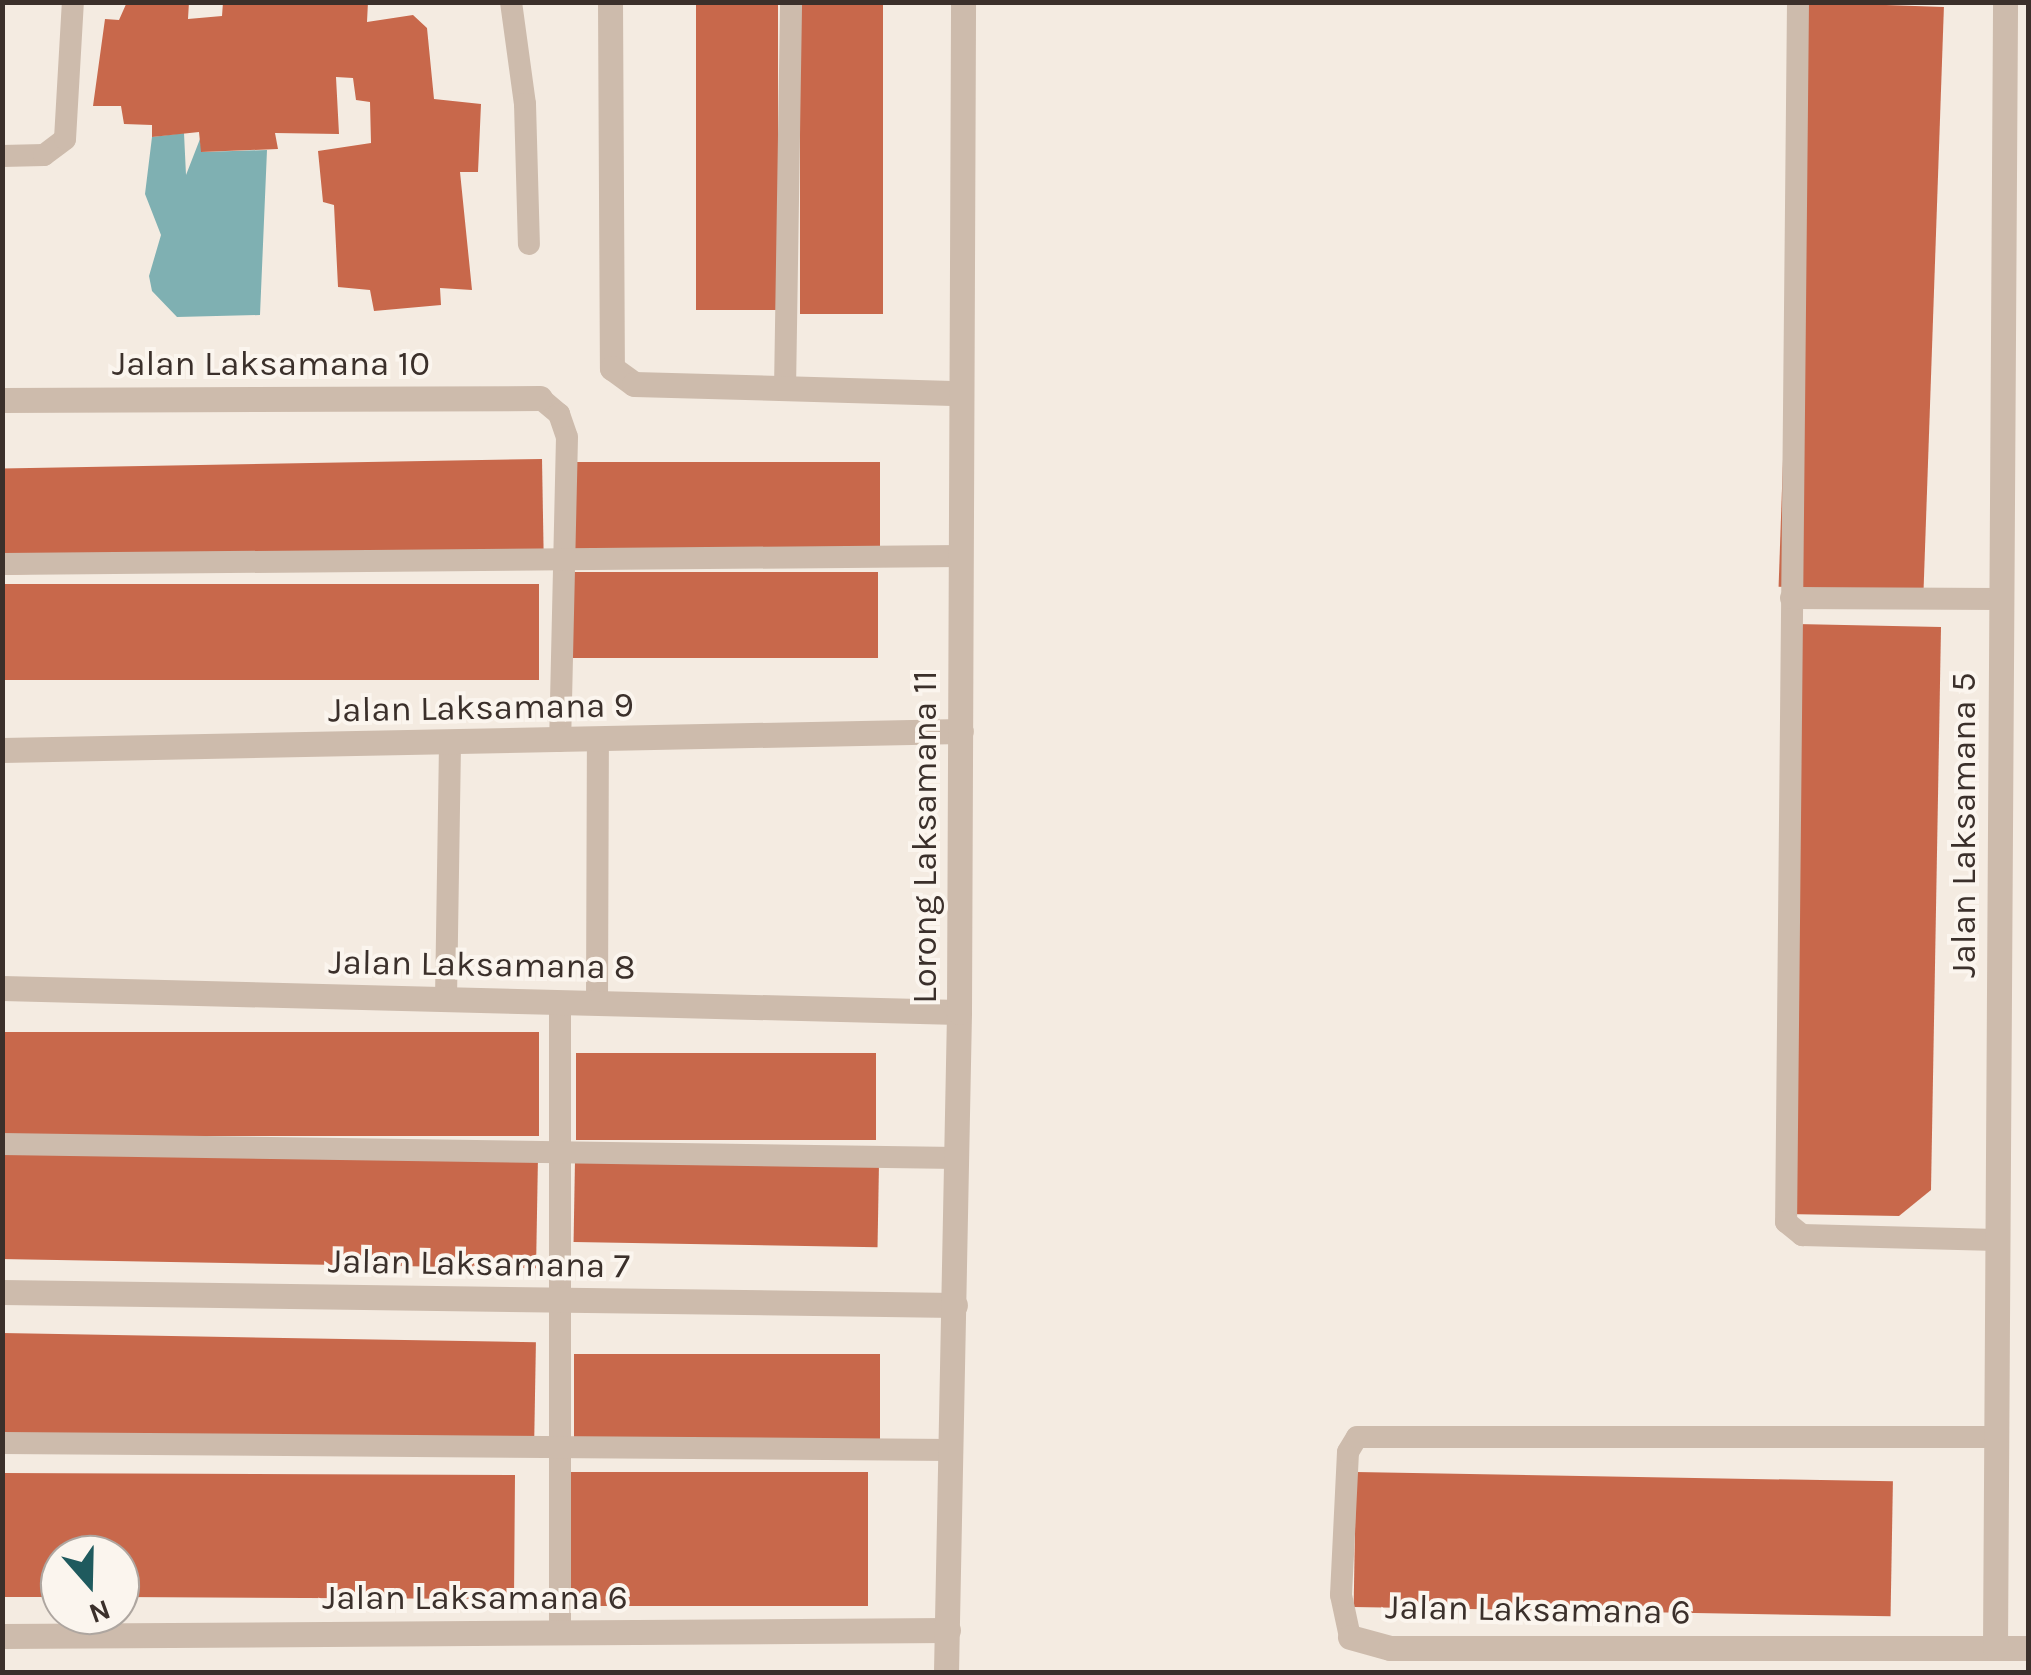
<!DOCTYPE html>
<style>
body{margin:0}
#map{position:relative;width:2031px;height:1675px;overflow:hidden;background:#f4ebe1;font-family:Karla,sans-serif}
div>[style]{position:absolute}
.water>*{inset:0;background:#7fb0b2}
.building>*{inset:0;background:#c8684b;transform-origin:0 0}
.service>*{height:22px;margin:-11px;padding:0 11px;transform-origin:11px;border-radius:11px;background:#cdbbac}
.minor>*{height:25px;margin:-12.5px;padding:0 12.5px;transform-origin:12.5px;border-radius:12.5px;background:#cdbbac}
span{translate:-50% -50%;white-space:nowrap;text-align:center;line-height:1.15;-webkit-text-stroke:8px #fbf5ee;paint-order:stroke}
.street-label{font-size:35px;color:#3b302b}
.frame{position:absolute;inset:0;border:5px solid #3b302b;pointer-events:none}
.north{position:absolute;left:40px;top:1535px;width:100px;height:100px;box-sizing:border-box;background:#fbf5ee;border:2px solid #aea6a0;border-radius:50%;rotate:160deg;font-size:28px;font-weight:700;line-height:40px;text-align:center;color:#3b302b}
.north::after{content:'';display:block;margin:auto;width:35px;height:45px;background:#1f5a5e;clip-path:polygon(50% 0,100% 100%,50% 72%,0 100%)}
</style>
<div id="map">
<div class="water">
<div style="clip-path:polygon(184px 133px,186px 175px,200px 139px,202px 152px,267px 150px,260px 315px,177px 317px,152px 291px,149px 276px,161px 235px,145px 194px,152px 137px)"></div>
</div>
<div class="building">
<div style="clip-path:polygon(127px 2px,189px 2px,188px 19px,222px 16px,223px 2px,368px 2px,367px 22px,413px 15px,427px 28px,434px 99px,481px 104px,478px 172px,460px 172px,472px 290px,440px 288px,441px 305px,374px 311px,370px 290px,338px 287px,334px 205px,323px 202px,318px 151px,371px 143px,370px 102px,356px 100px,353px 78px,336px 77px,339px 134px,275px 133px,278px 149px,201px 152px,199px 132px,152px 137px,152px 125px,124px 124px,121px 106px,93px 106px,105px 19px,119px 20px)"></div>
<div style="left:696px;top:2px;width:82px;height:308px"></div>
<div style="left:800px;top:2px;width:83px;height:312px"></div>
<div style="left:1799px;top:2px;width:145px;height:585px;rotate:2deg"></div>
<div style="left:542px;top:459px;width:106px;height:540px;rotate:89deg"></div>
<div style="left:574px;top:462px;width:306px;height:87px"></div>
<div style="left:571px;top:572px;width:307px;height:86px"></div>
<div style="left:2px;top:584px;width:537px;height:96px"></div>
<div style="clip-path:polygon(1796px 624px,1941px 627px,1931px 1190px,1899px 1216px,1785px 1214px)"></div>
<div style="left:2px;top:1032px;width:537px;height:104px"></div>
<div style="left:576px;top:1053px;width:300px;height:87px"></div>
<div style="left:2px;top:1151px;width:536px;height:108px;rotate:1deg"></div>
<div style="left:575px;top:1160px;width:304px;height:82px;rotate:1deg"></div>
<div style="left:2px;top:1333px;width:534px;height:100px;rotate:1deg"></div>
<div style="left:574px;top:1354px;width:306px;height:86px"></div>
<div style="left:553px;top:1472px;width:315px;height:134px"></div>
<div style="left:1356px;top:1472px;width:537px;height:135px;rotate:1deg"></div>
<div style="clip-path:polygon(2px 1473px,515px 1475px,514px 1599px,120px 1597px,120px 1555px,60px 1555px,60px 1597px,2px 1597px)"></div>
</div>
<div class="service">
<div style="left:511px;top:2px;width:103px;rotate:82.2deg"></div>
<div style="left:525px;top:104px;width:140px;rotate:88.4deg"></div>
<div style="left:1798px;top:2px;width:1220px;rotate:90.56deg"></div>
<div style="left:1786px;top:1222px;width:21px;rotate:39deg"></div>
<div style="left:1802px;top:1235px;width:195px;rotate:1.5deg"></div>
<div style="left:2px;top:156px;width:42px;rotate:-1.4deg"></div>
<div style="left:44px;top:155px;width:26px;rotate:-37deg"></div>
<div style="left:65px;top:139px;width:137px;rotate:-86.7deg"></div>
<div style="left:785px;top:390px;width:388px;rotate:-89.1deg"></div>
<div style="left:540px;top:398px;width:25px;rotate:40deg"></div>
<div style="left:559px;top:414px;width:24px;rotate:71deg"></div>
<div style="left:567px;top:437px;width:304px;rotate:91.3deg"></div>
<div style="left:2px;top:564px;width:959px;rotate:-0.48deg"></div>
<div style="left:1791px;top:598px;width:209px;rotate:0.3deg"></div>
<div style="left:446px;top:999px;width:254px;rotate:-89.1deg"></div>
<div style="left:560px;top:1002px;width:631px;rotate:90deg"></div>
<div style="left:597px;top:1003px;width:263px;rotate:-89.8deg"></div>
<div style="left:2px;top:1144px;width:955px;rotate:0.84deg"></div>
<div style="left:2px;top:1443px;width:950px;rotate:0.42deg"></div>
<div style="left:1350px;top:1637px;width:43px;rotate:-102.1deg"></div>
<div style="left:1341px;top:1595px;width:143px;rotate:-87.2deg"></div>
<div style="left:1348px;top:1452px;width:17px;rotate:-59deg"></div>
<div style="left:1357px;top:1437px;width:639px"></div>
</div>
<div class="minor">
<div style="left:610px;top:2px;width:366px;rotate:89.7deg"></div>
<div style="left:612px;top:368px;width:27px;rotate:36deg"></div>
<div style="left:634px;top:384px;width:327px;rotate:1.6deg"></div>
<div style="left:2px;top:400px;width:538px;rotate:-0.21deg"></div>
<div style="left:2px;top:750px;width:959px;rotate:-1.14deg"></div>
<div style="left:2px;top:988px;width:957px;rotate:1.44deg"></div>
<div style="left:2px;top:1292px;width:953px;rotate:0.78deg"></div>
<div style="left:2px;top:1636px;width:946px;rotate:-0.36deg"></div>
<div style="left:1350px;top:1637px;width:41px;rotate:15.4deg"></div>
<div style="left:1390px;top:1648px;width:638px"></div>
<div style="left:1995px;top:1648px;width:1646px;rotate:-89.65deg"></div>
<div style="left:946px;top:1672px;width:660px;rotate:-88.87deg"></div>
<div style="left:959px;top:1012px;width:1010px;rotate:-89.77deg"></div>
</div>
<div class="street-label">
<span style="left:271px;top:364px">Jalan Laksamana 10</span>
<span style="left:481px;top:708px;rotate:-1deg">Jalan Laksamana 9</span>
<span style="left:1964px;top:825px;rotate:-90deg">Jalan Laksamana 5</span>
<span style="left:925px;top:837px;rotate:-90deg">Lorong Laksamana 11</span>
<span style="left:482px;top:965px;rotate:1deg">Jalan Laksamana 8</span>
<span style="left:479px;top:1264px;rotate:1deg">Jalan Laksamana 7</span>
<span style="left:475px;top:1598px">Jalan Laksamana 6</span>
<span style="left:1538px;top:1610px;rotate:1deg">Jalan Laksamana 6</span>
</div>
<div class="frame"></div>
<div class="north">N</div>
</div>
